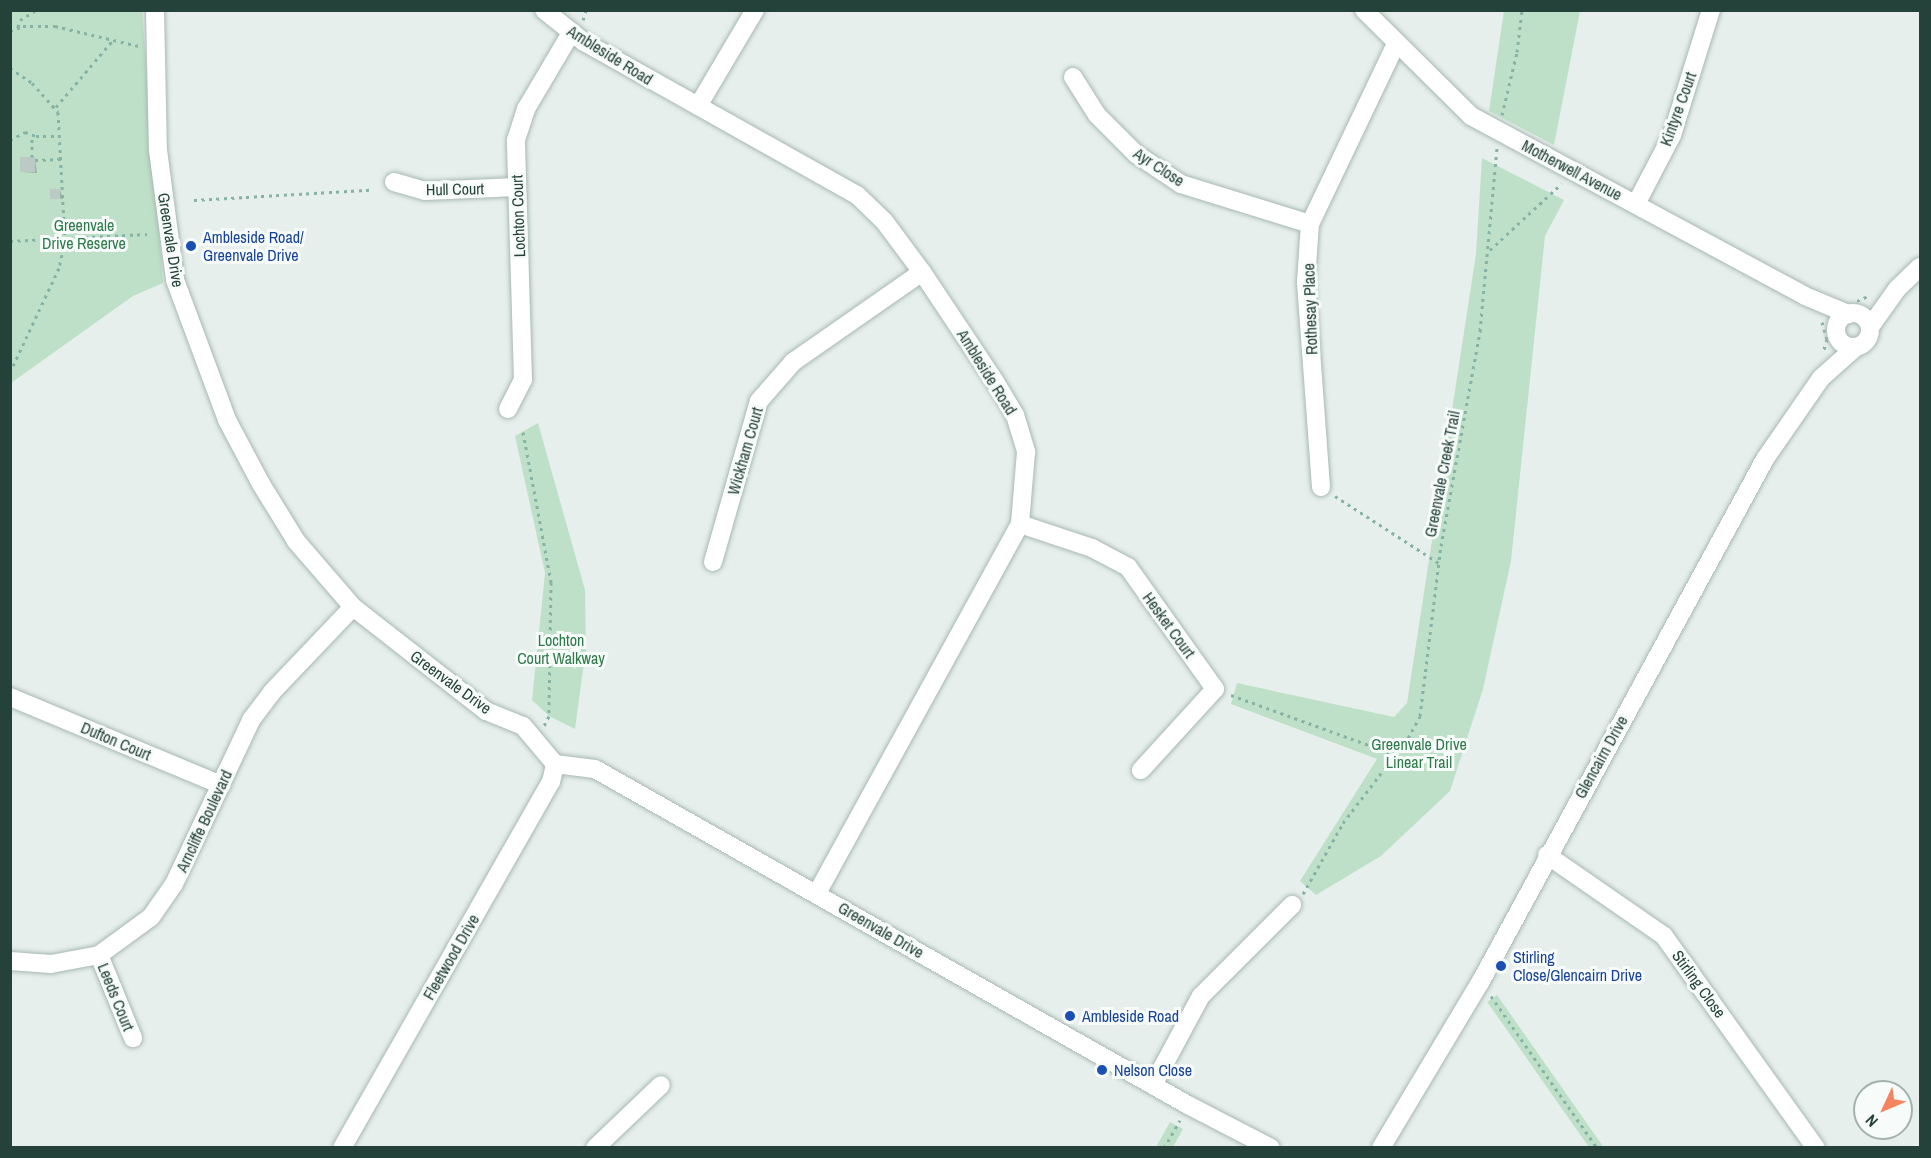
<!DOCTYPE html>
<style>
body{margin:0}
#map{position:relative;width:1931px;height:1158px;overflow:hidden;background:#e6efeb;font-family:"Archivo Narrow",sans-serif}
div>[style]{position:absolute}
.green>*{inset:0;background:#bfe0c8;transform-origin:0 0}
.shadow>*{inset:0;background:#0003}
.building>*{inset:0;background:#bbcac4;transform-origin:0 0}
.path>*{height:3px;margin-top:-1.5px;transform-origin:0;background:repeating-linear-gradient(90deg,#86b3a5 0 3px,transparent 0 7.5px)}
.roads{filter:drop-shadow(0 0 2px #a8b8b2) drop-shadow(0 0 2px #a8b8b2)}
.minor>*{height:18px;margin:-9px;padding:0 9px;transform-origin:9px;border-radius:9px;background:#fff}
.minor>.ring{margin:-9px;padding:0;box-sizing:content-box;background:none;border:18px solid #fff;border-radius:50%}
.dots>*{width:16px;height:16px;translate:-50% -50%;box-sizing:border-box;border:3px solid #f7fbf9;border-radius:50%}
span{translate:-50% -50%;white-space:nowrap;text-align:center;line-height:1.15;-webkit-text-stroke:6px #f7fbf9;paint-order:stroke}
.street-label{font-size:16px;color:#24423a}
.park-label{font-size:16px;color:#2d7a4b}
.transit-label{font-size:16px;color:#164399}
.left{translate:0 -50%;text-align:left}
.frame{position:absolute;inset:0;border:12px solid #24423a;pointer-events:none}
.north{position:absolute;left:1853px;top:1080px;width:60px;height:60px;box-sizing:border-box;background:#f7fbf9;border:2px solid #a3b1ad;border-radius:50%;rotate:226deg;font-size:16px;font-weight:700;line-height:24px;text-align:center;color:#24423a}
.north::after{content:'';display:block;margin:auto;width:21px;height:27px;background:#f4845f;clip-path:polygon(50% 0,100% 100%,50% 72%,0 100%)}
</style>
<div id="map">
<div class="green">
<div style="clip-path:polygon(11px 11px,142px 11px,163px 283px,133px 296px,11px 383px)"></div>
<div style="clip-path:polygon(1504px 11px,1580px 11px,1554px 145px,1489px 111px)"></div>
<div style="clip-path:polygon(1482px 158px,1564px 200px,1545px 236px,1511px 561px,1483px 689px,1450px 791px,1381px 856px,1316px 895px,1300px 881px,1377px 759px,1231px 704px,1237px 683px,1394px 717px,1407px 703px,1476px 254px)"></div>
<div style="clip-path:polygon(538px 423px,585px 590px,586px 648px,575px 729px,549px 716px,532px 700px,545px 573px,515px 436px)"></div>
<div style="left:1497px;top:995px;width:185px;height:12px;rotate:55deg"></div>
<div style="clip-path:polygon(1170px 1122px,1183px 1129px,1173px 1147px,1156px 1147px)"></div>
</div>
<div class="shadow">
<div style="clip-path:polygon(35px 159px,37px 173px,22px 172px)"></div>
<div style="clip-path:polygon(60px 190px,63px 199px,52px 198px)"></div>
</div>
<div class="building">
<div style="left:35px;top:157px;width:15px;height:15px;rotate:90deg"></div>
<div style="left:50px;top:189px;width:10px;height:10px"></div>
</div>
<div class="path">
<div style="left:583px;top:20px;width:10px;rotate:-73deg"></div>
<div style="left:18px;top:27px;width:7px;rotate:-74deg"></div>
<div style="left:20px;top:20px;width:19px;rotate:-32deg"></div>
<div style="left:10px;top:31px;width:14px;rotate:-21deg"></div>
<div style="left:23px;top:26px;width:32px"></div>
<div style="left:55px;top:26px;width:86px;rotate:13.4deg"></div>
<div style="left:10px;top:68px;width:27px;rotate:34deg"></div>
<div style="left:32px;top:83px;width:39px;rotate:48deg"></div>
<div style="left:58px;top:112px;width:128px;rotate:86.9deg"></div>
<div style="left:65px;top:240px;width:29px;rotate:102deg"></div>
<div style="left:59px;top:268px;width:115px;rotate:115.2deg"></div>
<div style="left:56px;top:107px;width:88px;rotate:-49.6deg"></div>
<div style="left:1502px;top:115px;width:65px;rotate:-76.6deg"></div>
<div style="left:1517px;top:52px;width:42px;rotate:-83.2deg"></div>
<div style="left:10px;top:140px;width:17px;rotate:-28deg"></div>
<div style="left:25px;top:132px;width:12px;rotate:20deg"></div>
<div style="left:36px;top:136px;width:24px"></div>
<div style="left:32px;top:157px;width:22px;rotate:-90deg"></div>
<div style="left:35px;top:160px;width:27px;rotate:-2deg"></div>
<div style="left:194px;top:200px;width:176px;rotate:-3.3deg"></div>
<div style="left:10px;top:241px;width:137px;rotate:-2.9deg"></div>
<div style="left:1490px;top:250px;width:98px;rotate:-42.9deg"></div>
<div style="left:1857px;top:301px;width:14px;rotate:-25deg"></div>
<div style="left:1822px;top:322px;width:18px;rotate:74deg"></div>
<div style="left:1827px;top:339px;width:15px;rotate:106deg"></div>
<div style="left:523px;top:432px;width:153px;rotate:79.4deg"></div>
<div style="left:551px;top:582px;width:134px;rotate:90.9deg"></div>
<div style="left:549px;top:716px;width:11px;rotate:117deg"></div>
<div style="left:1335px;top:496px;width:124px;rotate:32.8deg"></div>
<div style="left:1231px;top:695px;width:176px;rotate:20deg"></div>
<div style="left:1303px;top:894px;width:81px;rotate:-60.6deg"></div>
<div style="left:1343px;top:823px;width:107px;rotate:-52.6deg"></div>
<div style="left:1408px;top:738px;width:25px;rotate:-61deg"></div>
<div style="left:1420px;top:716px;width:171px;rotate:-83deg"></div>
<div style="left:1441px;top:546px;width:219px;rotate:-79.7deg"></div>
<div style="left:1480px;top:331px;width:185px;rotate:-84.7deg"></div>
<div style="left:1491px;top:996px;width:185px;rotate:55.1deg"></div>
<div style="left:1164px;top:1148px;width:32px;rotate:-60deg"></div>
</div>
<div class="roads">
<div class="minor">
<div style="left:155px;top:10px;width:140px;rotate:88.8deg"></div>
<div style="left:158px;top:150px;width:131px;rotate:82.5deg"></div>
<div style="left:175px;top:280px;width:149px;rotate:69.6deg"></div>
<div style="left:227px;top:420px;width:72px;rotate:62deg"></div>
<div style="left:261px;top:484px;width:67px;rotate:58.4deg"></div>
<div style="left:296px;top:541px;width:87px;rotate:49.2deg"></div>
<div style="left:353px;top:607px;width:169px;rotate:38deg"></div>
<div style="left:486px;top:711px;width:40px;rotate:22deg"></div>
<div style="left:523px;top:726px;width:50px;rotate:49.9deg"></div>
<div style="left:544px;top:10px;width:51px;rotate:38.7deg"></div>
<div style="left:584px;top:42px;width:313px;rotate:29.3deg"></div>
<div style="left:857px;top:195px;width:37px;rotate:44deg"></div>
<div style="left:884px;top:221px;width:64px;rotate:53.3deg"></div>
<div style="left:922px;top:272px;width:130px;rotate:56.3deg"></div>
<div style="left:994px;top:380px;width:41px;rotate:59deg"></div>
<div style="left:1015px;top:415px;width:39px;rotate:73deg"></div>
<div style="left:1026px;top:452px;width:72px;rotate:94.8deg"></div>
<div style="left:1020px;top:524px;width:422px;rotate:118.8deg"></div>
<div style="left:1364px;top:10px;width:151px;rotate:44.7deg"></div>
<div style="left:1471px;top:116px;width:379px;rotate:28.3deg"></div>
<div style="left:1805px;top:296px;width:47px;rotate:22.7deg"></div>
<div style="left:1073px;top:77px;width:45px;rotate:57.7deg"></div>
<div style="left:1097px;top:115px;width:55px;rotate:45deg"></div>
<div style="left:1136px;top:154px;width:54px;rotate:33.7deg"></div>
<div style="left:1181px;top:184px;width:135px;rotate:17.2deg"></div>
<div style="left:698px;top:106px;width:112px;rotate:-59.3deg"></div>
<div style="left:394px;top:182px;width:32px;rotate:16deg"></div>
<div style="left:425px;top:191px;width:92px;rotate:-2.5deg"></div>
<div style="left:1636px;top:204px;width:78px;rotate:-62.4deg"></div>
<div style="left:1672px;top:135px;width:131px;rotate:-72.7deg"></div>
<div class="ring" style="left:1836px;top:313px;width:16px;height:16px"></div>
<div style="left:1870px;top:327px;width:47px;rotate:-54.6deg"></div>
<div style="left:1897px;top:289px;width:32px;rotate:-44deg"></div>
<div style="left:508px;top:409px;width:33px;rotate:-63deg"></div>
<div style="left:523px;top:380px;width:240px;rotate:-91.7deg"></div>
<div style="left:516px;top:140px;width:33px;rotate:-72deg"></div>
<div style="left:526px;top:109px;width:88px;rotate:-59.4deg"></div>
<div style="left:1321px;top:487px;width:206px;rotate:-94.2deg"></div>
<div style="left:1306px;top:282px;width:58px;rotate:-86.1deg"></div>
<div style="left:1310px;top:224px;width:199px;rotate:-64.5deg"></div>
<div style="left:1020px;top:524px;width:76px;rotate:18.4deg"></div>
<div style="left:1092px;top:548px;width:41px;rotate:27.8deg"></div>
<div style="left:1128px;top:567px;width:150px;rotate:54.5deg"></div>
<div style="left:1215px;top:689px;width:110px;rotate:132.4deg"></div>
<div style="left:713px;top:562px;width:167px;rotate:-74.1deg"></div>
<div style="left:759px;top:401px;width:52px;rotate:-48.9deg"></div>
<div style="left:793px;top:362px;width:157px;rotate:-34.9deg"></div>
<div style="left:10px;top:697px;width:229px;rotate:22.6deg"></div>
<div style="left:555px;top:764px;width:40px;rotate:7.1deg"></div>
<div style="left:595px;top:769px;width:682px;rotate:29.54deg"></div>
<div style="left:1188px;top:1105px;width:93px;rotate:27.4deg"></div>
<div style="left:1547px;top:855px;width:142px;rotate:34.7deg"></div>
<div style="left:1664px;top:936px;width:261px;rotate:54.4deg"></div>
<div style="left:99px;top:955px;width:90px;rotate:67.7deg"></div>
<div style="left:10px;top:961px;width:41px;rotate:4.2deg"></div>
<div style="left:51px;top:964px;width:49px;rotate:-10.6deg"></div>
<div style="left:99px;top:955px;width:64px;rotate:-36.2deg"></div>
<div style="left:151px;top:917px;width:40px;rotate:-55.1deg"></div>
<div style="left:174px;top:884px;width:181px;rotate:-64.8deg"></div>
<div style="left:251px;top:720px;width:35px;rotate:-53deg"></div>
<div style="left:272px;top:692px;width:117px;rotate:-46.4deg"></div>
<div style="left:1153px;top:1085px;width:101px;rotate:-61.7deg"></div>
<div style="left:1201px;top:996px;width:129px;rotate:-45deg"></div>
<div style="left:342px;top:1148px;width:421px;rotate:-60.3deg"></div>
<div style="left:551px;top:782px;width:18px;rotate:-77deg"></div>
<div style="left:595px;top:1148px;width:91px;rotate:-43.7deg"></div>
<div style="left:1381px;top:1148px;width:195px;rotate:-59.1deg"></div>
<div style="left:1481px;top:981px;width:594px;rotate:-61.45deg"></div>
<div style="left:1765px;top:459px;width:98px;rotate:-55.3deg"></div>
<div style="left:1821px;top:378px;width:47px;rotate:-41.5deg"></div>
</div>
</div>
<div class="dots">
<div style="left:191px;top:246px;background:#1a4fb4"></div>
<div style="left:1501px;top:966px;background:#1a4fb4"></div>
<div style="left:1070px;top:1016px;background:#1a4fb4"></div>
<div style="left:1102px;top:1070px;background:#1a4fb4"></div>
</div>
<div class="street-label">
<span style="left:610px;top:55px;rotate:32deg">Ambleside Road</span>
<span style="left:1678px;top:109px;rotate:-70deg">Kintyre Court</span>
<span style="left:1159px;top:167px;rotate:33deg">Ayr Close</span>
<span style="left:1572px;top:170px;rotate:28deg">Motherwell Avenue</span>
<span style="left:455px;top:189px;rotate:-1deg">Hull Court</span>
<span style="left:518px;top:216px;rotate:-92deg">Lochton Court</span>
<span style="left:171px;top:240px;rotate:81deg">Greenvale Drive</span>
<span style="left:1310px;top:309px;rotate:-92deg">Rothesay Place</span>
<span style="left:987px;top:372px;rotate:58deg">Ambleside Road</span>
<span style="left:745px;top:451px;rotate:-74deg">Wickham Court</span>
<span style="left:1442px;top:474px;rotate:-79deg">Greenvale Creek Trail</span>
<span style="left:1169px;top:625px;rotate:54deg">Hesket Court</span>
<span style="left:451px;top:682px;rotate:36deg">Greenvale Drive</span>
<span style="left:116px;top:741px;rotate:23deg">Dufton Court</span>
<span style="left:1601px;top:757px;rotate:-61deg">Glencairn Drive</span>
<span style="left:204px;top:821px;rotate:-65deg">Arncliffe Boulevard</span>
<span style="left:881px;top:930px;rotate:30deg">Greenvale Drive</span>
<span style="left:451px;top:957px;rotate:-60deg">Fleetwood Drive</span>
<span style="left:1699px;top:984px;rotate:54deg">Stirling Close</span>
<span style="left:116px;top:997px;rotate:68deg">Leeds Court</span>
</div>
<div class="park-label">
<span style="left:84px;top:234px">Greenvale<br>Drive Reserve</span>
<span style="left:561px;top:649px">Lochton<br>Court Walkway</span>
<span style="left:1419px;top:753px">Greenvale Drive<br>Linear Trail</span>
</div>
<div class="transit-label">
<span class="left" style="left:203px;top:246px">Ambleside Road/<br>Greenvale Drive</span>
<span class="left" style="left:1513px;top:966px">Stirling<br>Close/Glencairn Drive</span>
<span class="left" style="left:1082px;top:1016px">Ambleside Road</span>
<span class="left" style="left:1114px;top:1070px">Nelson Close</span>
</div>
<div class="frame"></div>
<div class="north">N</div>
</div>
